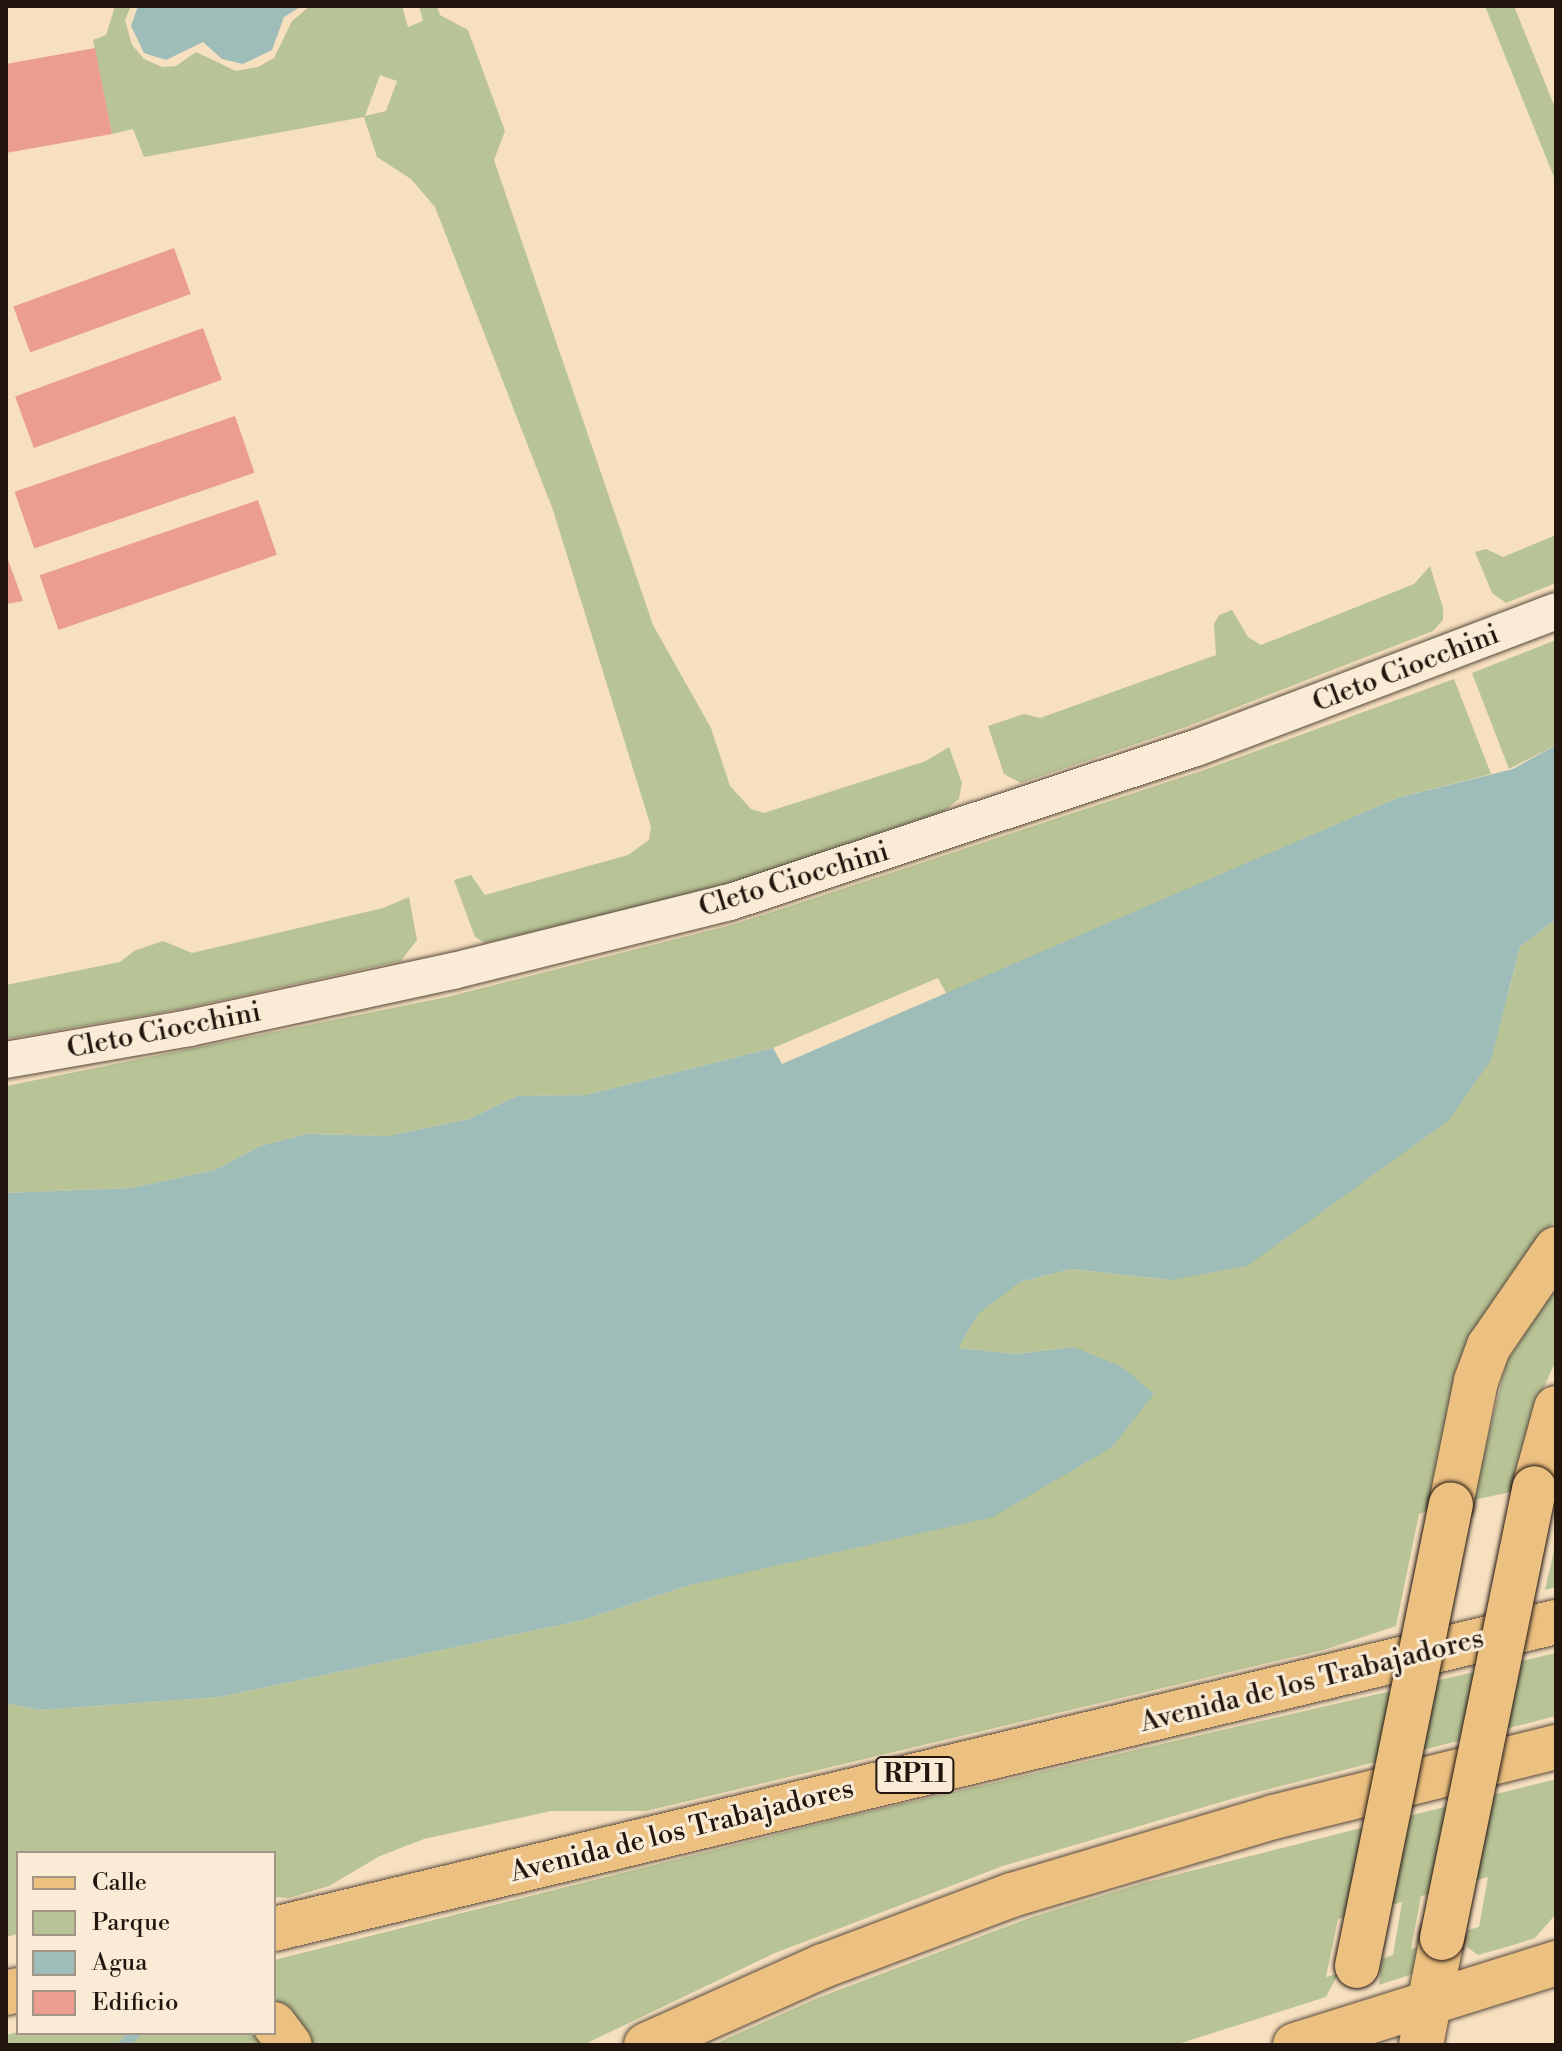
<!DOCTYPE html>
<style>
body{margin:0}
#map{position:relative;width:1562px;height:2051px;overflow:hidden;background:#f7e0c0;font-family:"Libre Bodoni",serif}
div>[style]{position:absolute}
.green>*{inset:0;background:#b8c396}
.water>*{inset:0;background:#9ebcb8}
.stream>*{height:11px;margin:-5.5px;padding:0 5.5px;transform-origin:5.5px;border-radius:5.5px;background:#9ebcb8}
.building>*{inset:0;background:#eb9d92;transform-origin:0 0}
.roads{filter:drop-shadow(0 0 2px #56483a) drop-shadow(0 0 2px #56483a)}
.minor>*{height:36px;margin:-18px;padding:0 18px;transform-origin:18px;border-radius:18px;background:#faebd6}
.major>*{height:44px;margin:-22px;padding:0 22px;transform-origin:22px;border-radius:22px;background:#ecc080}
.bridges{filter:drop-shadow(0 0 2px #21150e) drop-shadow(0 0 2px #21150e)}
.major-bridge>*{height:44px;margin:-22px;padding:0 22px;transform-origin:22px;border-radius:22px;background:#ecc080}
span{translate:-50% -50%;white-space:nowrap;text-align:center;line-height:1.15;-webkit-text-stroke:6px #faebd6;paint-order:stroke}
.shield-label span{padding:2px 6px;background:#faebd6;border:2px solid;border-radius:6px;-webkit-text-stroke-width:0}
.shield-label{font-size:26px;color:#21150e;font-weight:700}
.street-label{font-size:28px;color:#21150e}
.frame{position:absolute;inset:0;border:8px solid #21150e;pointer-events:none}
.legend{position:absolute;left:16px;top:1851px;width:260px;height:184px;box-sizing:border-box;background:#faebd6;border:2px solid #a39586;margin:0;padding:10px 14px;list-style:none;font-size:24px;color:#21150e}
.legend li{display:flex;align-items:center;gap:16px;height:40px}
.legend b{width:40px;border:2px solid #a39586}
</style>
<div id="map">
<div class="green">
<div style="clip-path:polygon(evenodd,115px 6px,131px 6px,125px 20px,132px 45px,144px 59px,162px 67px,176px 66px,196px 52px,236px 71px,258px 67px,274px 58px,292px 21px,310px 6px,402px 6px,408px 27px,423px 21px,419px 6px,437px 6px,440px 15px,468px 30px,505px 131px,494px 160px,653px 625px,711px 728px,730px 786px,751px 809px,764px 813px,926px 761px,949px 747px,962px 783px,959px 799px,944px 811px,724px 886px,485px 943px,475px 937px,454px 880px,471px 875px,485px 895px,628px 855px,649px 840px,651px 827px,553px 510px,435px 207px,411px 179px,377px 157px,364px 117px,144px 157px,133px 129px,112px 134px,93px 40px,106px 35px,115px 6px,380px 75px,397px 81px,386px 111px,365px 116px,380px 75px)"></div>
<div style="clip-path:polygon(1485px 6px,1514px 6px,1556px 110px,1556px 182px)"></div>
<div style="clip-path:polygon(1556px 535px,1556px 583px,1506px 603px,1492px 593px,1475px 552px,1486px 549px,1503px 557px)"></div>
<div style="clip-path:polygon(1430px 566px,1443px 608px,1443px 620px,1433px 631px,1186px 727px,1021px 783px,1004px 774px,988px 726px,1024px 714px,1040px 718px,1216px 655px,1214px 624px,1219px 615px,1232px 610px,1248px 637px,1261px 645px,1414px 584px)"></div>
<div style="clip-path:polygon(1556px 640px,1556px 745px,1509px 769px,1472px 673px)"></div>
<div style="clip-path:polygon(1454px 679px,1491px 774px,1397px 798px,947px 995px,938px 978px,773px 1048px,586px 1095px,517px 1096px,469px 1119px,388px 1136px,307px 1134px,260px 1146px,215px 1170px,131px 1188px,6px 1193px,6px 1086px,447px 997px,735px 924px,1204px 770px)"></div>
<div style="clip-path:polygon(409px 897px,417px 940px,401px 961px,181px 1009px,6px 1039px,6px 985px,120px 962px,134px 951px,163px 941px,192px 953px,383px 908px)"></div>
<div style="clip-path:polygon(1556px 919px,1556px 1219px,1510px 1276px,1459px 1370px,1430px 1510px,1419px 1514px,1396px 1626px,1327px 1649px,646px 1811px,551px 1811px,424px 1839px,380px 1856px,329px 1886px,289px 1898px,274px 1897px,274px 1853px,18px 1853px,18px 1934px,6px 1937px,6px 1703px,39px 1710px,220px 1697px,583px 1620px,690px 1585px,1074px 1347px,1015px 1354px,957px 1348px,978px 1314px,998px 1294px,1020px 1282px,1071px 1269px,1171px 1280px,1508px 995px,1520px 947px)"></div>
<div style="clip-path:polygon(1556px 1280px,1556px 1360px,1532px 1415px,1511px 1492px,1473px 1500px,1506px 1364px)"></div>
<div style="clip-path:polygon(1556px 1539px,1556px 1587px,1545px 1590px,1552px 1559px)"></div>
<div style="clip-path:polygon(1556px 1653px,1556px 1716px,1242px 1796px,1003px 1866px,775px 1953px,583px 2045px,308px 2045px,274px 2009px,274px 1960px,858px 1814px)"></div>
<div style="clip-path:polygon(1556px 1779px,1556px 1914px,1535px 1938px,1510px 1946px,1478px 1955px,1467px 1947px,1468px 1930px,1479px 1927px,1488px 1877px,1421px 1896px,1411px 1949px,1421px 1946px,1416px 1973px,1379px 1985px,1382px 1959px,1393px 1955px,1402px 1902px,1338px 1919px,1326px 1977px,1338px 1974px,1326px 1997px,1175px 2045px,712px 2045px,820px 1997px,1032px 1917px,1143px 1883px)"></div>
<div style="clip-path:polygon(18px 2032px,266px 2033px,276px 2045px,6px 2045px,6px 2035px)"></div>
</div>
<div class="water">
<div style="clip-path:polygon(138px 6px,302px 6px,284px 17px,272px 50px,243px 64px,222px 59px,203px 42px,166px 60px,144px 53px,131px 26px)"></div>
<div style="clip-path:polygon(1556px 745px,1556px 919px,1520px 947px,1491px 1060px,1449px 1120px,1247px 1266px,1171px 1280px,1071px 1269px,1020px 1282px,978px 1314px,958px 1348px,1015px 1354px,1074px 1347px,1122px 1367px,1154px 1394px,1112px 1447px,993px 1517px,690px 1585px,583px 1620px,220px 1697px,39px 1710px,6px 1703px,6px 1193px,131px 1188px,215px 1170px,260px 1146px,307px 1134px,388px 1136px,469px 1119px,517px 1096px,586px 1095px,773px 1048px,782px 1064px,1397px 798px,1513px 769px)"></div>
</div>
<div class="stream">
<div style="left:123px;top:2045px;width:16px;rotate:-47deg"></div>
</div>
<div class="building">
<div style="clip-path:polygon(95px 48px,112px 134px,6px 153px,6px 64px)"></div>
<div style="left:174px;top:248px;width:49px;height:171px;rotate:70deg"></div>
<div style="left:203px;top:328px;width:55px;height:200px;rotate:70deg"></div>
<div style="left:235px;top:416px;width:60px;height:233px;rotate:71deg"></div>
<div style="left:258px;top:500px;width:58px;height:231px;rotate:71deg"></div>
<div style="clip-path:polygon(6px 554px,23px 601px,6px 604px)"></div>
</div>
<div class="roads">
<div class="minor">
<div style="left:6px;top:1060px;width:186px;rotate:-9.9deg"></div>
<div style="left:189px;top:1028px;width:270px;rotate:-12.2deg"></div>
<div style="left:453px;top:971px;width:285px;rotate:-14deg"></div>
<div style="left:730px;top:902px;width:491px;rotate:-18.3deg"></div>
<div style="left:1196px;top:748px;width:385px;rotate:-20.8deg"></div>
</div>
<div class="major">
<div style="left:1534px;top:1488px;width:83px;rotate:-74.6deg"></div>
<div style="left:1451px;top:1504px;width:126px;rotate:-78.5deg"></div>
<div style="left:1476px;top:1381px;width:37px;rotate:-70deg"></div>
<div style="left:1489px;top:1346px;width:118px;rotate:-55.4deg"></div>
<div style="left:274px;top:1929px;width:1318px;rotate:-13.47deg"></div>
<div style="left:6px;top:1993px;width:12px;rotate:-14deg"></div>
<div style="left:274px;top:2024px;width:26px;rotate:53deg"></div>
<div style="left:646px;top:2045px;width:194px;rotate:-24.1deg"></div>
<div style="left:823px;top:1966px;width:202px;rotate:-20.6deg"></div>
<div style="left:1012px;top:1895px;width:272px;rotate:-16.6deg"></div>
<div style="left:1273px;top:1817px;width:292px;rotate:-13.9deg"></div>
<div style="left:1295px;top:2045px;width:274px;rotate:-17.4deg"></div>
<div style="left:1421px;top:2045px;width:109px;rotate:-78.9deg"></div>
</div>
</div>
<div class="bridges">
<div class="major-bridge">
<div style="left:1442px;top:1938px;width:459px;rotate:-78.4deg"></div>
<div style="left:1357px;top:1966px;width:471px;rotate:-78.5deg"></div>
</div>
</div>
<div class="shield-label">
<span style="left:915px;top:1775px">RP11</span>
</div>
<div class="street-label">
<span style="left:1406px;top:669px;rotate:-21deg">Cleto Ciocchini</span>
<span style="left:794px;top:880px;rotate:-17deg">Cleto Ciocchini</span>
<span style="left:164px;top:1031px;rotate:-11deg">Cleto Ciocchini</span>
<span style="left:1312px;top:1681px;rotate:-14deg">Avenida de los Trabajadores</span>
<span style="left:682px;top:1831px;rotate:-14deg">Avenida de los Trabajadores</span>
</div>
<div class="frame"></div>
<ul class="legend">
<li><b style="height:10px;background:#ecc080"></b>Calle</li>
<li><b style="height:22px;background:#b8c396"></b>Parque</li>
<li><b style="height:22px;background:#9ebcb8"></b>Agua</li>
<li><b style="height:22px;background:#eb9d92"></b>Edificio</li>
</ul>
</div>
